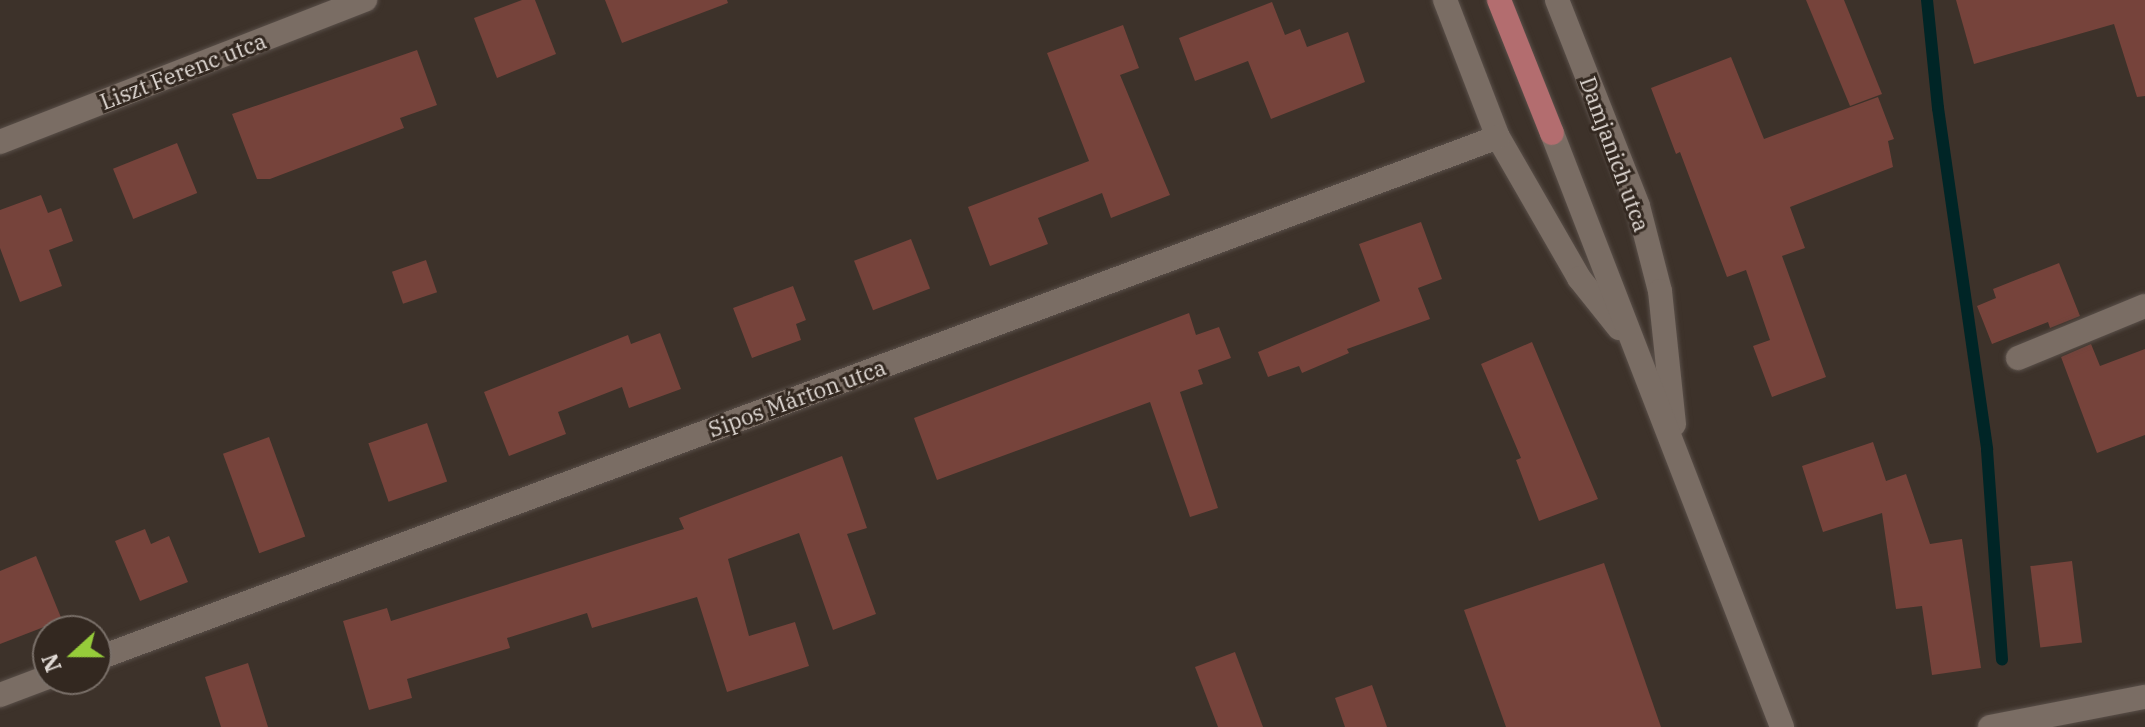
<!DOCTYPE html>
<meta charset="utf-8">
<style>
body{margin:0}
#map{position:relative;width:2145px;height:727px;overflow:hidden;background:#3d322a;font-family:"IBM Plex Serif",serif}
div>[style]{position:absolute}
.stream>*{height:12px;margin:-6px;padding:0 6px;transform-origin:6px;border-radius:6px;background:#002526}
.building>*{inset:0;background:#76433b;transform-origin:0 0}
.roads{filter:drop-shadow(0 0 2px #594f49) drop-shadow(0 0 2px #594f49)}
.minor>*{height:24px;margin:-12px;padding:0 12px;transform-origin:12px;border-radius:12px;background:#7a6d64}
.major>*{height:24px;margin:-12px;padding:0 12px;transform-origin:12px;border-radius:12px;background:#b36d6f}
span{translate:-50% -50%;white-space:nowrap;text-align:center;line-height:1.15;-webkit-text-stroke:6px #332820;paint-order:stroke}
.street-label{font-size:22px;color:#e1dad5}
.north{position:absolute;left:32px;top:615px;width:80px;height:80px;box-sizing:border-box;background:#332820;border:2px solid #796f68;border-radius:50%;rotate:249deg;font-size:22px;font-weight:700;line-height:32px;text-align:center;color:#e1dad5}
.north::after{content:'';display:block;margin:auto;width:28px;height:36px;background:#96cc3a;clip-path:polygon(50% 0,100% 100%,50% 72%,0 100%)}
</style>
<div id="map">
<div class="stream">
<div style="left:1927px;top:0;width:109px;rotate:84.2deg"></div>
<div style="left:1938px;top:108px;width:345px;rotate:81.8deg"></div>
<div style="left:1987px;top:450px;width:210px;rotate:85.9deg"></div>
</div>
<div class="building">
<div style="clip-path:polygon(522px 0,535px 0,556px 54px,497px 78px,474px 18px)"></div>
<div style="clip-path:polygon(605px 0,727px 0,728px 3px,622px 43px)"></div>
<div style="clip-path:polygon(1806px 0,1844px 0,1882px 94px,1850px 106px)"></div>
<div style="clip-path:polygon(1956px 0,2145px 0,2145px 96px,2137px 97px,2114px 24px,1974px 64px)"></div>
<div style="clip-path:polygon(1272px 2px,1285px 35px,1300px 29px,1307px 47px,1348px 32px,1365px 82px,1271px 119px,1248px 61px,1195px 81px,1179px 38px)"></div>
<div style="clip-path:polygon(1123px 25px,1139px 68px,1120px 75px,1170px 195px,1111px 218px,1102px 193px,1038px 218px,1048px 244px,990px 266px,968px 207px,1089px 161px,1047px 53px)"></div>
<div style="clip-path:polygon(417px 50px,437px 105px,400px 118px,404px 128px,270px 179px,257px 179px,232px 114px)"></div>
<div style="clip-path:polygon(1731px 57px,1764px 139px,1878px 97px,1894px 139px,1888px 141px,1893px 167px,1790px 207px,1805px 248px,1782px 256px,1826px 377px,1772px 397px,1753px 346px,1770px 340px,1746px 270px,1727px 277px,1680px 152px,1676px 154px,1651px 88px)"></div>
<div style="left:177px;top:143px;width:54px;height:69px;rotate:68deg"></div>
<div style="clip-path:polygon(41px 195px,48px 213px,61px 208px,73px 241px,49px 250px,62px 286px,20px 302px,0 248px,0 210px)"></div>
<div style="clip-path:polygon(1421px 222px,1442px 279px,1418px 288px,1430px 319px,1347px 349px,1349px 353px,1302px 373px,1299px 366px,1268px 377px,1258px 352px,1380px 301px,1359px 244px)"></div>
<div style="left:911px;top:239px;width:53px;height:61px;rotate:69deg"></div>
<div style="left:426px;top:260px;width:34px;height:36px;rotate:71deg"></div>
<div style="clip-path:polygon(2059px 263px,2080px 316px,2050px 328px,2048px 322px,1992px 344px,1977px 306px,1996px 298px,1993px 289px)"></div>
<div style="clip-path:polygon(793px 286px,806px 320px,796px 324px,801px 340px,752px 358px,733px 308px)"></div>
<div style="clip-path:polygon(1189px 313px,1196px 335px,1219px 327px,1231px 358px,1198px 370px,1203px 384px,1180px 392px,1218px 508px,1190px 517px,1150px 402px,937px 480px,914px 418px)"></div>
<div style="clip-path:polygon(660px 333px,681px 389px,629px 408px,622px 387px,558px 412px,566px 434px,509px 456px,484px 392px,628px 335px,631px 344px)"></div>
<div style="clip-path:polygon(1532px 342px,1598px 499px,1539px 521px,1516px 460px,1521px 458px,1481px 364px)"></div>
<div style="clip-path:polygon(2091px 344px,2100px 366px,2145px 349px,2145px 435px,2097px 453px,2061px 357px)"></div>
<div style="left:427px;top:423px;width:62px;height:62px;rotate:71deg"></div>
<div style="left:269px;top:437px;width:106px;height:49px;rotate:70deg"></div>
<div style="clip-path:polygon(1873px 442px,1886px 481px,1906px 474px,1930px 544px,1962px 539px,1981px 668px,1932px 675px,1922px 606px,1896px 609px,1882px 513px,1823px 532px,1802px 466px)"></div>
<div style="clip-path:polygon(842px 456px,867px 528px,847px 534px,876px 614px,833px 630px,799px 533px,728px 559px,749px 636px,795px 622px,809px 666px,727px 692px,697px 597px,592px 628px,587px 613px,507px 638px,510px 648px,407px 679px,412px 698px,369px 710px,343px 621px,387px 608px,391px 621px,684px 529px,679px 518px)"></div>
<div style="clip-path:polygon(145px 529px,151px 544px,169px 536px,188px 582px,140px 601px,115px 541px)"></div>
<div style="clip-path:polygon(36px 556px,62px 620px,0 644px,0 571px)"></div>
<div style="left:2072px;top:561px;width:82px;height:42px;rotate:83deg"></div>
<div style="clip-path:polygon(1604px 563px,1661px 727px,1506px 727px,1464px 610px)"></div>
<div style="clip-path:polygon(1235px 652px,1263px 727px,1218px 727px,1195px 667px)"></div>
<div style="clip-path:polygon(248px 663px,268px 727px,221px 727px,205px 677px)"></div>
<div style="clip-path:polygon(1372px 685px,1387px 727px,1345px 727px,1335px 698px)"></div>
</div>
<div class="roads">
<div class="minor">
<div style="left:1445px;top:0;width:147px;rotate:68.9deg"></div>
<div style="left:1498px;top:137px;width:163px;rotate:60.1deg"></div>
<div style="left:1579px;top:278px;width:64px;rotate:51.3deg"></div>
<div style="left:1557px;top:0;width:221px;rotate:68.5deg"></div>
<div style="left:1638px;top:206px;width:88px;rotate:75.5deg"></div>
<div style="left:1660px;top:291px;width:134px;rotate:84deg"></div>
<div style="left:1552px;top:133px;width:637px;rotate:68.83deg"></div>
<div style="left:0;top:142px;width:392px;rotate:-21.3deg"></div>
<div style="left:2018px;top:358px;width:137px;rotate:-22.3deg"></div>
<div style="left:96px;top:659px;width:1496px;rotate:-20.42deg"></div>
<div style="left:0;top:695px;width:51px;rotate:-20.6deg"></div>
<div style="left:1990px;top:727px;width:158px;rotate:-11deg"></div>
</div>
<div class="major">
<div style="left:1499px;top:0;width:143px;rotate:68.3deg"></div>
</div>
</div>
<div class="street-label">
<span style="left:183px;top:71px;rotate:-21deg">Liszt Ferenc utca</span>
<span style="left:1615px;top:154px;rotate:70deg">Damjanich utca</span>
<span style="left:797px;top:398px;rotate:-20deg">Sipos Márton utca</span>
</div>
<div class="north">N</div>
</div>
